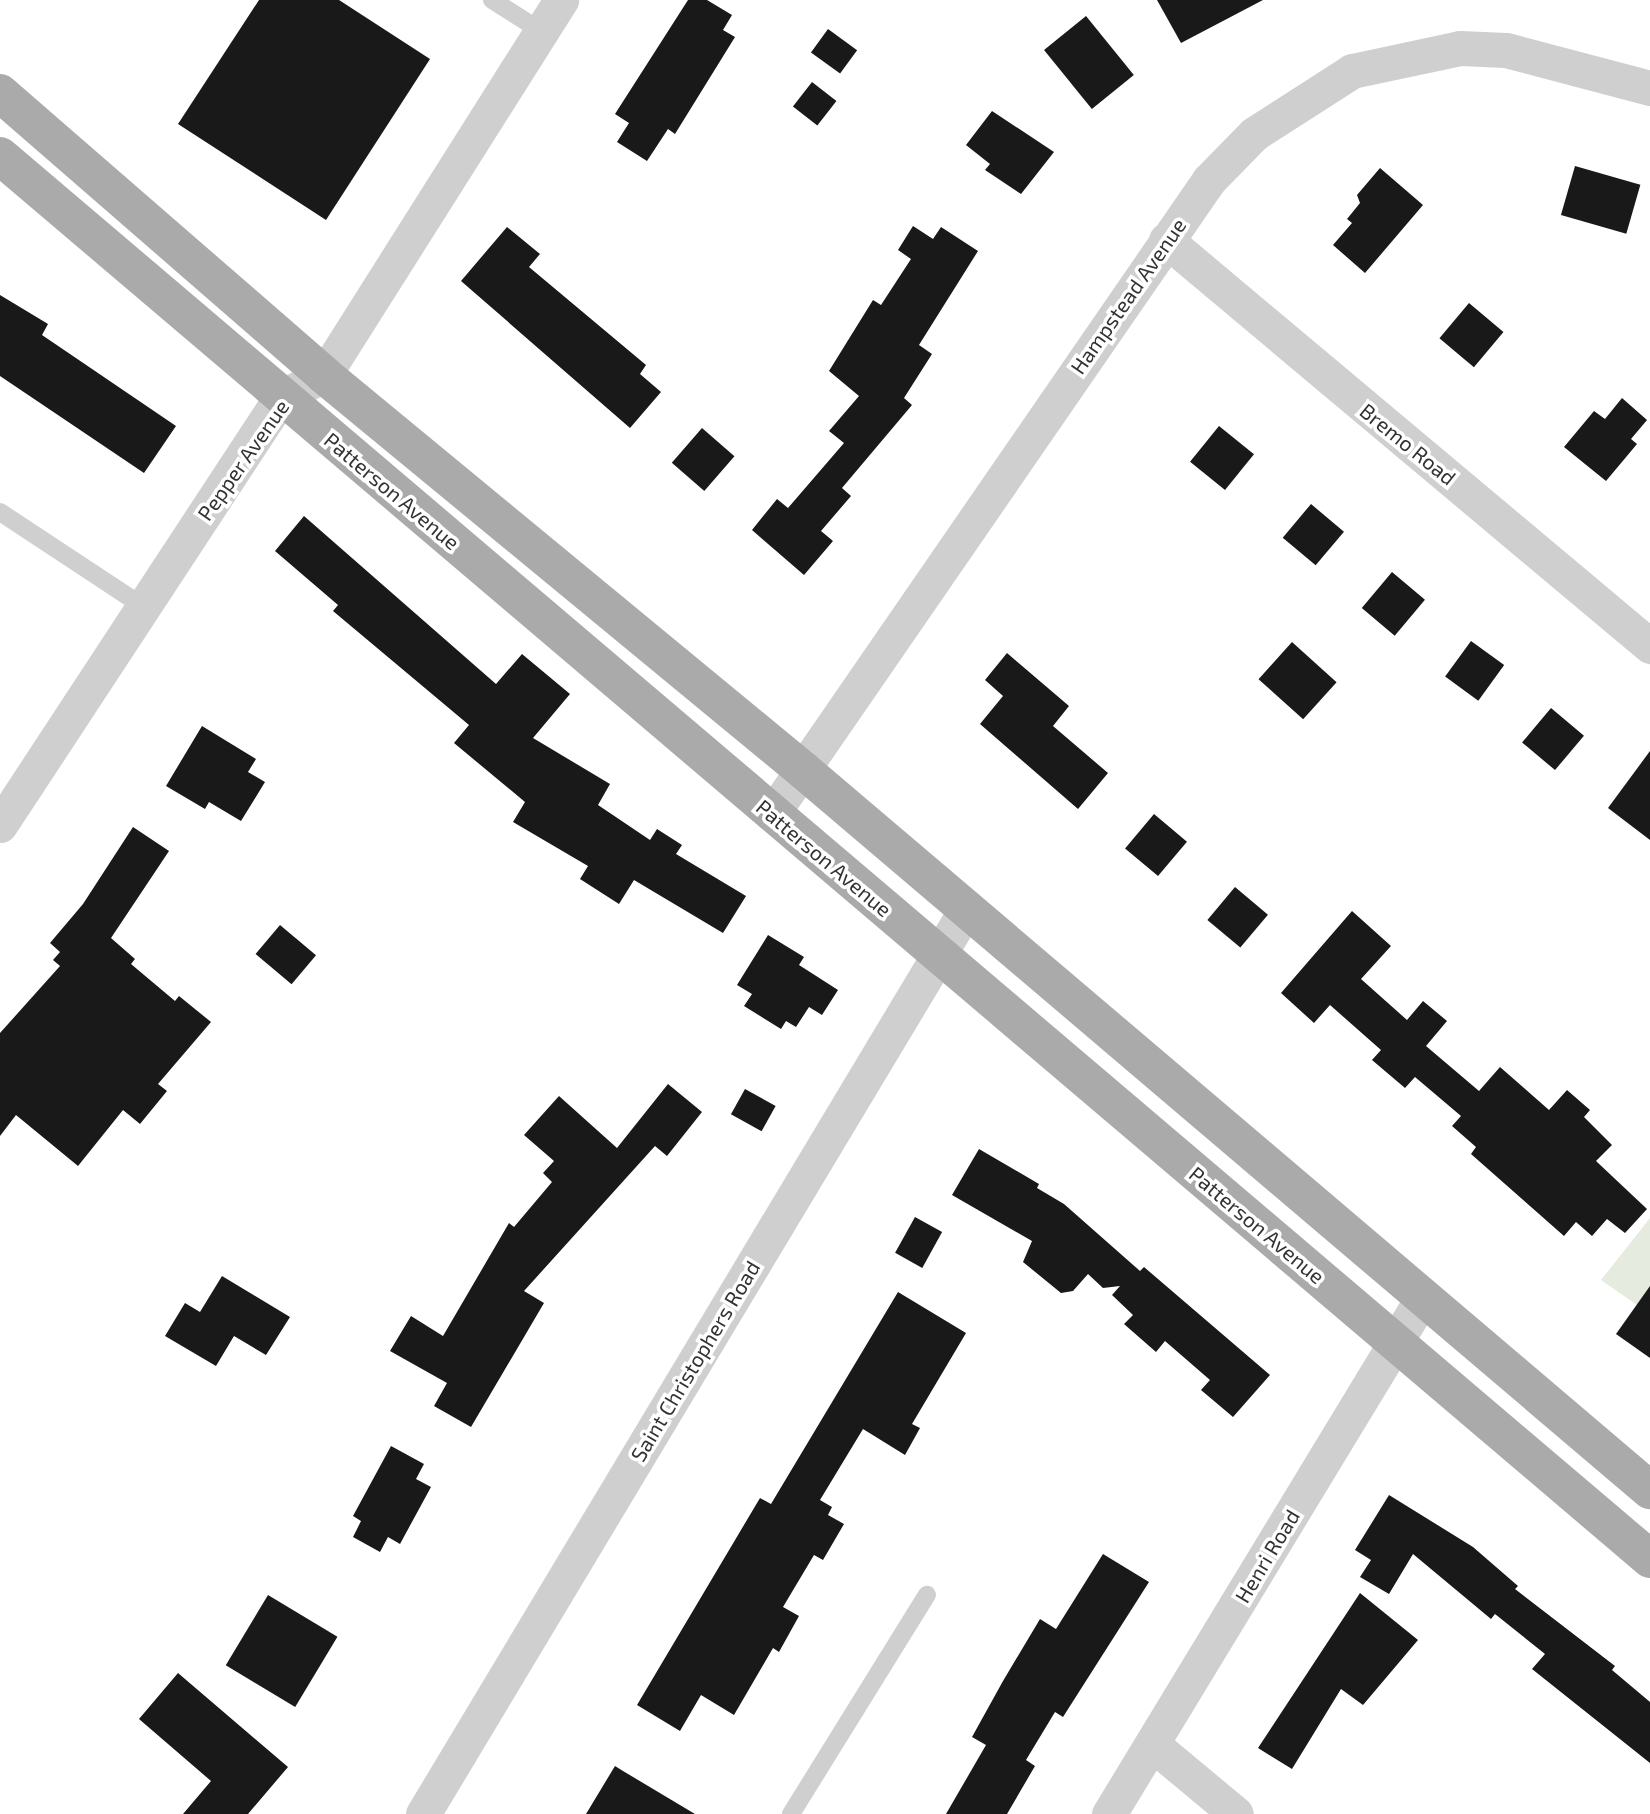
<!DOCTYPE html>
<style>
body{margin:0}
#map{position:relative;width:1650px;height:1814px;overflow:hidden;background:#fff;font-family:"Exo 2",sans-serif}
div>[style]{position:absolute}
.green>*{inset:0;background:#e5ebde}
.building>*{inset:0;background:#191919;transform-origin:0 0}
.service>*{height:18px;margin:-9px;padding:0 9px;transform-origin:9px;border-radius:9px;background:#cfcfcf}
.minor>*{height:35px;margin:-17.5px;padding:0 17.5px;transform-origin:17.5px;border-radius:17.5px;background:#cfcfcf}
.primary>*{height:38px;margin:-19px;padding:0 19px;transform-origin:19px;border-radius:19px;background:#aaa}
span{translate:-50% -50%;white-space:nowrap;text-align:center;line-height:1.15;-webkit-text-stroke:7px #fff;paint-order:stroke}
.street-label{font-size:21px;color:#323232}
</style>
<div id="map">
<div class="green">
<div style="clip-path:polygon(1650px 1218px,1650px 1314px,1601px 1280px)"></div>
</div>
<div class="building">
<div style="clip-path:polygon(259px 0,339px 0,430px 59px,326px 220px,178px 124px)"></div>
<div style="clip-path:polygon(688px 0,707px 0,732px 15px,723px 30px,735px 37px,675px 134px,668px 129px,647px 161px,617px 142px,629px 123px,615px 114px)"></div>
<div style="clip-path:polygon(1157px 0,1263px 0,1181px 43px)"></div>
<div style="left:1086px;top:16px;width:76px;height:54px;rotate:51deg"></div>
<div style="left:828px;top:29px;width:36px;height:29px;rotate:36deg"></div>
<div style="left:812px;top:82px;width:31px;height:31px;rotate:38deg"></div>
<div style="clip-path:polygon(992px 111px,1054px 152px,1021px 194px,985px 170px,990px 164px,966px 145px)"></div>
<div style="left:1575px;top:166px;width:68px;height:51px;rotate:16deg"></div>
<div style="clip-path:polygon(1380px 168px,1423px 205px,1365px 273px,1333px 245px,1352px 223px,1347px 219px,1360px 203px,1357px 195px)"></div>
<div style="clip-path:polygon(913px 226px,933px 239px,941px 227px,978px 251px,919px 345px,932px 354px,904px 398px,912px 405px,842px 488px,851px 496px,821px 531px,833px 541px,804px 575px,752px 530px,777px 499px,788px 508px,844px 443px,829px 431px,859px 396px,829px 371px,873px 300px,881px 305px,911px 259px,898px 250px)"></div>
<div style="clip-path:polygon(507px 227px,540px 254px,529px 267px,646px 365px,640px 374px,661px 392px,630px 428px,461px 281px)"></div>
<div style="clip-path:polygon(0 295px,48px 324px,42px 335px,176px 426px,144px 473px,0 376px)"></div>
<div style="left:1469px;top:303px;width:45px;height:46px;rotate:40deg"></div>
<div style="clip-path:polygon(1622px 398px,1647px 420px,1631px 439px,1637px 444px,1606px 481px,1564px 447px,1594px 411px,1605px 419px)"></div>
<div style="left:1219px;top:426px;width:45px;height:46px;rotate:39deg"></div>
<div style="left:702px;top:428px;width:43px;height:46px;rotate:41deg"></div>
<div style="left:1311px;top:504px;width:43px;height:44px;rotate:40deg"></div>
<div style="clip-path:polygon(304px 516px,496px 684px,522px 654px,570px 694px,533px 738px,610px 784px,598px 805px,650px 840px,657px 829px,682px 845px,676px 854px,746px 896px,723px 933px,634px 880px,619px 904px,580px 879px,588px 866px,513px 822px,525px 802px,454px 743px,469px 725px,333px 611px,338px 605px,275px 551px)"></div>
<div style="left:1392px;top:572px;width:43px;height:47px;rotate:40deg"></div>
<div style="left:1471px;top:641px;width:41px;height:44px;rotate:36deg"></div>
<div style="left:1292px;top:642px;width:60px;height:50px;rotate:42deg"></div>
<div style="clip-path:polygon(1007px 653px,1069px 706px,1053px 726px,1108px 773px,1078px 809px,980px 724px,1003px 696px,985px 680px)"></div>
<div style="left:1551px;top:708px;width:43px;height:45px;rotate:40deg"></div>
<div style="clip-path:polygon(202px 726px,256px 759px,248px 772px,265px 782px,241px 821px,209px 802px,205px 809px,166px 786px)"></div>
<div style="clip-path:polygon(1650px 751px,1650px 840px,1608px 808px)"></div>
<div style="left:1154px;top:814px;width:43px;height:45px;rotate:40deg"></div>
<div style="clip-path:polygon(133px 827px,169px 851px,111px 938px,135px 959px,131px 964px,175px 1001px,179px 996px,211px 1022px,158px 1084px,167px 1091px,140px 1124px,123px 1110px,78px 1166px,16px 1115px,0 1136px,0 1033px,60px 966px,53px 960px,60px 952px,50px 943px,83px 904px)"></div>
<div style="left:1235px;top:887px;width:43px;height:43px;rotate:40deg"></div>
<div style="clip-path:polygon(1352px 911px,1391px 946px,1361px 979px,1407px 1020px,1423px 1001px,1447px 1021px,1426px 1046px,1479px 1091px,1500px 1067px,1549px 1110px,1567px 1090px,1590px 1110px,1584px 1117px,1612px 1145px,1596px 1161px,1647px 1209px,1625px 1233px,1607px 1219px,1592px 1236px,1576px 1222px,1564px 1236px,1471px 1154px,1476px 1147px,1452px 1126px,1461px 1116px,1415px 1077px,1405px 1088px,1372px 1060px,1381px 1050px,1330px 1005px,1314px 1023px,1281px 993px)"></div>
<div style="left:280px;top:925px;width:47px;height:38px;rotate:40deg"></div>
<div style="clip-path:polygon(768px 935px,804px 957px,799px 965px,838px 990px,822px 1015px,809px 1007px,796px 1027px,786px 1021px,781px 1029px,744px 1006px,752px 994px,737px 985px)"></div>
<div style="clip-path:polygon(668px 1084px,702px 1112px,667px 1156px,655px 1146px,524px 1291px,544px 1303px,471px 1427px,434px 1406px,447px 1383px,390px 1351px,411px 1316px,443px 1336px,509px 1223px,514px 1227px,552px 1182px,543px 1173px,554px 1161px,524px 1135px,559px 1096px,617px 1148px)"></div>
<div style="left:745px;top:1089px;width:35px;height:29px;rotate:29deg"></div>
<div style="clip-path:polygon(979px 1149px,1039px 1184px,1037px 1188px,1064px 1204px,1140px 1271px,1144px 1267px,1270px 1375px,1233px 1417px,1201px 1390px,1210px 1380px,1165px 1341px,1156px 1352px,1124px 1324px,1133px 1315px,1112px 1295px,1120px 1286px,1103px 1288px,1088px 1274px,1073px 1291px,1061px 1293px,1023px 1262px,1032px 1241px,952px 1195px)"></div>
<div style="left:915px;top:1217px;width:31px;height:41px;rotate:29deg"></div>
<div style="clip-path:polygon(222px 1276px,290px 1317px,266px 1355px,234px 1336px,216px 1366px,165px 1336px,185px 1303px,200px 1312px)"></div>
<div style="clip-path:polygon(1650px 1286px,1650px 1358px,1616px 1334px)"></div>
<div style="clip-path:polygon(898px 1292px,966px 1333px,912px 1424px,920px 1428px,905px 1455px,863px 1429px,820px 1500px,832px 1507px,828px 1515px,844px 1524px,823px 1560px,814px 1555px,783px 1607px,799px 1616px,779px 1652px,773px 1648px,734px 1715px,701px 1695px,680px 1731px,637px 1705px,760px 1498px,771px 1504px)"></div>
<div style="clip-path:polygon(391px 1446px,424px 1464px,416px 1479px,431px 1487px,400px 1544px,388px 1537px,380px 1552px,353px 1537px,361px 1521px,353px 1516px)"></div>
<div style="clip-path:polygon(1389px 1495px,1473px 1547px,1518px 1586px,1515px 1589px,1615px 1666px,1612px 1670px,1650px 1702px,1650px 1763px,1532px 1669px,1545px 1654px,1495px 1614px,1491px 1619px,1413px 1554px,1389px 1594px,1360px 1577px,1371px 1560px,1355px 1550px)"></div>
<div style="clip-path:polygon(1103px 1554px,1149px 1582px,1063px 1717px,1055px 1712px,1026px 1760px,1035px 1766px,1007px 1814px,946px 1814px,986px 1745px,972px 1737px,1003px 1681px,1040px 1619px,1056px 1629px)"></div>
<div style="clip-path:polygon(1360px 1593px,1418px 1640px,1363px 1705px,1341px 1689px,1292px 1769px,1258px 1748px)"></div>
<div style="left:268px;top:1595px;width:81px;height:82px;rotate:31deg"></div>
<div style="clip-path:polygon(178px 1673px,288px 1767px,248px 1814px,183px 1814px,211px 1781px,139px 1719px)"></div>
<div style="clip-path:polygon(615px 1766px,623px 1771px,695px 1814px,586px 1814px)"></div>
</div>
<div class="service">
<div style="left:492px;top:0;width:58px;rotate:32.3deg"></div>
<div style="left:0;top:512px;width:173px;rotate:33.4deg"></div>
<div style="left:791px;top:1814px;width:258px;rotate:-58.2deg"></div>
</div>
<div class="minor">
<div style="left:1166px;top:240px;width:632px;rotate:39.99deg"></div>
<div style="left:772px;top:814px;width:770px;rotate:-55.42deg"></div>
<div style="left:1209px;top:180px;width:64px;rotate:-45.6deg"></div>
<div style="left:1254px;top:134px;width:117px;rotate:-32.7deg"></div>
<div style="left:1352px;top:71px;width:110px;rotate:-12deg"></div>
<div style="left:1460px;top:48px;width:46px;rotate:2.5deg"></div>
<div style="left:1506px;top:50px;width:149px;rotate:14.8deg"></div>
<div style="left:0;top:825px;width:512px;rotate:-56.71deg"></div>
<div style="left:281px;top:397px;width:48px;rotate:-27.1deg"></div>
<div style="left:324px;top:375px;width:444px;rotate:-57.7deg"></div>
<div style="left:1152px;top:1744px;width:109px;rotate:39.8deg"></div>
<div style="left:423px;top:1814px;width:1057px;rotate:-59.02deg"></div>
<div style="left:1109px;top:1814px;width:605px;rotate:-58.73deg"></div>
</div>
<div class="primary">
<div style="left:0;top:93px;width:430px;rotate:41deg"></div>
<div style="left:324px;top:375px;width:621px;rotate:39.51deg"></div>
<div style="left:803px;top:770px;width:1112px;rotate:40.37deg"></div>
<div style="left:0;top:156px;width:2166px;rotate:40.37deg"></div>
</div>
<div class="street-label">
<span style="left:1128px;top:296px;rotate:-55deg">Hampstead Avenue</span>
<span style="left:1408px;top:444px;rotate:39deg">Bremo Road</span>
<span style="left:243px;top:460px;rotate:-55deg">Pepper Avenue</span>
<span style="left:392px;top:491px;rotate:40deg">Patterson Avenue</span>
<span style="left:824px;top:858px;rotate:40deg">Patterson Avenue</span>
<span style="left:1257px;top:1225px;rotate:40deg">Patterson Avenue</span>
<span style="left:695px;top:1361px;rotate:-59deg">Saint Christophers Road</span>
<span style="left:1267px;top:1556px;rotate:-59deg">Henri Road</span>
</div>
</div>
